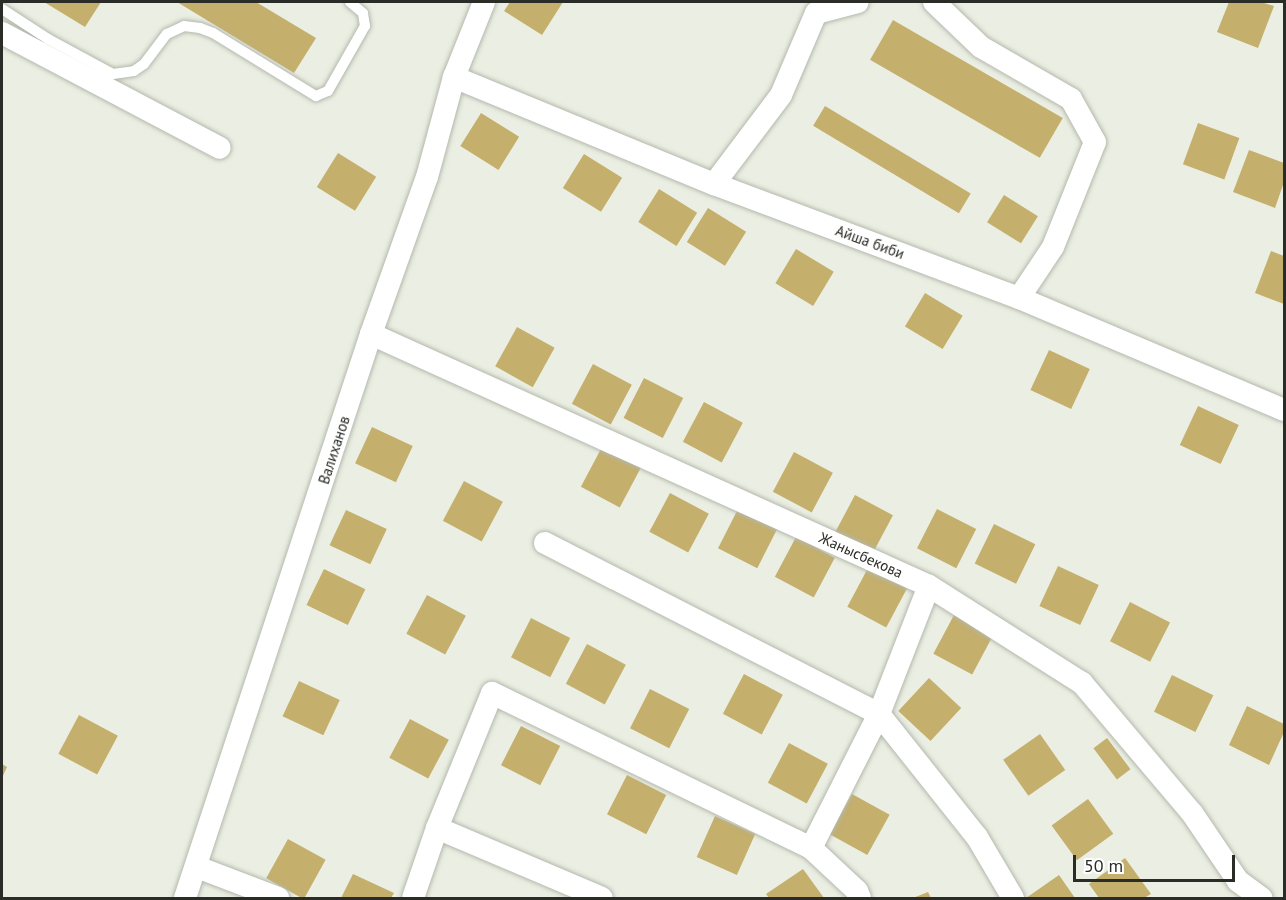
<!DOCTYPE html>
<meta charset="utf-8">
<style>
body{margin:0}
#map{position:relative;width:1286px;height:900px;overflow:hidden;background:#ebefe3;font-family:"PT Sans",sans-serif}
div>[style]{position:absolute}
.building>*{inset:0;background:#c4af6c;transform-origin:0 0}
.roads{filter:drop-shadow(0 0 2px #b4b8ad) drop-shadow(0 0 2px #b4b8ad)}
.lane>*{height:10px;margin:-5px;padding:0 5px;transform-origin:5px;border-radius:5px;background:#fff}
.street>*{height:22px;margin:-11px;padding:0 11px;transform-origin:11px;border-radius:11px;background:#fff}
span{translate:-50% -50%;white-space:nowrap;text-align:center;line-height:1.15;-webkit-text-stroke:4.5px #fff;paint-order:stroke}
.street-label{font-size:15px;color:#2a2c27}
.frame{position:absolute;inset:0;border:3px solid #2a2c27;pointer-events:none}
.scale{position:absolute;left:1073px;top:855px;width:162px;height:27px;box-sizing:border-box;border:3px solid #2a2c27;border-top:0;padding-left:8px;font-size:18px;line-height:21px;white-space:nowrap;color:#2a2c27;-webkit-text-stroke:4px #fff;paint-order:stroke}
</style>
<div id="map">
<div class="building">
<div style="clip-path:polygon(44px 2px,101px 2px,85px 27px)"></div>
<div style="clip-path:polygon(177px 2px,256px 2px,316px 38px,294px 73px)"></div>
<div style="clip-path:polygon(510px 2px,563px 2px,542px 35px,504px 11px)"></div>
<div style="clip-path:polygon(1229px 2px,1261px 2px,1274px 6px,1258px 48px,1217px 32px)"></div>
<div style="left:893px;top:20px;width:196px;height:46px;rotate:30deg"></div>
<div style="left:825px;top:106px;width:170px;height:23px;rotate:31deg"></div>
<div style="left:481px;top:113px;width:45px;height:39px;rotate:32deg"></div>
<div style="left:1198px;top:123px;width:44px;height:44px;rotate:20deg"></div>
<div style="clip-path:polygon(1249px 150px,1284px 163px,1284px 182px,1275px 208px,1233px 192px)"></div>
<div style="left:338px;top:153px;width:45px;height:40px;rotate:32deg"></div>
<div style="left:584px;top:154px;width:45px;height:40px;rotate:32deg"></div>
<div style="left:659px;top:189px;width:45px;height:39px;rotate:32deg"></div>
<div style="left:1004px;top:195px;width:40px;height:32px;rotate:32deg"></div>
<div style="left:708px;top:208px;width:45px;height:40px;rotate:32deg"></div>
<div style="left:796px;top:249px;width:44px;height:40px;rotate:31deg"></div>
<div style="clip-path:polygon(1271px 251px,1284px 256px,1284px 304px,1255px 293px)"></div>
<div style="left:925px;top:293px;width:44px;height:39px;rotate:31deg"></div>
<div style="left:517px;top:327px;width:43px;height:45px;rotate:29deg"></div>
<div style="left:1049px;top:350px;width:45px;height:44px;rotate:25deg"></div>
<div style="left:593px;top:364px;width:44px;height:45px;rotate:28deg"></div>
<div style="left:644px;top:378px;width:44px;height:45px;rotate:27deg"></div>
<div style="left:704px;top:402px;width:44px;height:45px;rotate:28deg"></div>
<div style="left:1198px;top:406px;width:45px;height:43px;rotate:25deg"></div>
<div style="left:372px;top:427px;width:45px;height:40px;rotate:25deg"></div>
<div style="left:602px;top:447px;width:44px;height:45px;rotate:28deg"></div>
<div style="left:794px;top:452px;width:44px;height:45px;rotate:28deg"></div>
<div style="left:464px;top:481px;width:44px;height:45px;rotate:28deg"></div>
<div style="left:670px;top:493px;width:44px;height:44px;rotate:28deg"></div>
<div style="left:855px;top:495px;width:43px;height:44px;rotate:28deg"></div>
<div style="left:738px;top:509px;width:44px;height:44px;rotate:27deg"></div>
<div style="left:937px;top:509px;width:44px;height:44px;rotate:27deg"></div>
<div style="left:346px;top:510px;width:45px;height:39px;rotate:25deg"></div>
<div style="left:994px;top:524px;width:46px;height:44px;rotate:26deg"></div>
<div style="left:796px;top:537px;width:44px;height:45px;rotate:28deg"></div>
<div style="left:1058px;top:566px;width:45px;height:44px;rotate:25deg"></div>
<div style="left:868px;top:568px;width:44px;height:44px;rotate:28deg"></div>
<div style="left:324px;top:569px;width:46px;height:40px;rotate:26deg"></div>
<div style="left:427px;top:595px;width:44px;height:44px;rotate:28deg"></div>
<div style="left:1130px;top:602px;width:45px;height:44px;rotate:27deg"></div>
<div style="left:954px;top:615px;width:44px;height:44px;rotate:28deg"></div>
<div style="left:531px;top:618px;width:44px;height:44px;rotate:27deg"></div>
<div style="left:587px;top:644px;width:44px;height:45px;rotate:28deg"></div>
<div style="left:744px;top:674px;width:44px;height:45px;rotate:28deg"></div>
<div style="left:1172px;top:675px;width:46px;height:41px;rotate:26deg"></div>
<div style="left:929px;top:678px;width:44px;height:45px;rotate:43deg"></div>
<div style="left:299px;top:681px;width:45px;height:39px;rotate:25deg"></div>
<div style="left:650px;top:689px;width:44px;height:44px;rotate:27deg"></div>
<div style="clip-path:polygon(1247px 706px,1284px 724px,1284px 732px,1269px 765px,1229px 745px)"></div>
<div style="left:79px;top:715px;width:44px;height:44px;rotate:28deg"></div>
<div style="left:410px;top:719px;width:44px;height:44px;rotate:28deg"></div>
<div style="left:521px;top:726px;width:44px;height:44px;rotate:27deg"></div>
<div style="left:1040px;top:734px;width:44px;height:45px;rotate:55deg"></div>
<div style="left:1107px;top:738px;width:39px;height:17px;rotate:53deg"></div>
<div style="left:789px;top:743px;width:44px;height:45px;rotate:28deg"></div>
<div style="clip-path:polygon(2px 764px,7px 767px,2px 778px)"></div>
<div style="left:627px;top:775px;width:44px;height:44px;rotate:27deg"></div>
<div style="left:852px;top:794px;width:43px;height:46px;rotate:29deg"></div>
<div style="left:1088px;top:799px;width:43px;height:45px;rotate:54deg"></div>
<div style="left:715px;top:816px;width:44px;height:45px;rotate:24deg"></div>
<div style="left:288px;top:839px;width:43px;height:45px;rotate:29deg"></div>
<div style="clip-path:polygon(1125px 858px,1151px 894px,1144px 898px,1099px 898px,1089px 884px)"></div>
<div style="clip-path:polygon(803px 869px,824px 898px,769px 898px,766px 894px)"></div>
<div style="clip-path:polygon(353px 874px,394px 893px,391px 898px,341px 898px)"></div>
<div style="clip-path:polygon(1059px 875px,1075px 898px,1026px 898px)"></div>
<div style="clip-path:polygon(928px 892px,931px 898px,913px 898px)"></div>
</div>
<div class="roads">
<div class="lane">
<div style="left:2px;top:9px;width:55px;rotate:33.1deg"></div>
<div style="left:48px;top:39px;width:74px;rotate:28.3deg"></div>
<div style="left:113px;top:74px;width:21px;rotate:-8deg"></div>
<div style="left:134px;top:71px;width:12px;rotate:-35deg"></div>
<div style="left:144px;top:64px;width:38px;rotate:-53deg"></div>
<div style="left:167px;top:34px;width:19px;rotate:-25deg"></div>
<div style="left:184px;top:26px;width:16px;rotate:7deg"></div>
<div style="left:200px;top:28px;width:14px;rotate:21deg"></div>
<div style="left:213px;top:33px;width:121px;rotate:31.5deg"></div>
<div style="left:316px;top:96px;width:13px;rotate:-23deg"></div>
<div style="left:328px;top:91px;width:75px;rotate:-60.4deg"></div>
<div style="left:365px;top:26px;width:13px;rotate:-99deg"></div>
<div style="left:363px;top:13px;width:17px;rotate:-140deg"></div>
</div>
<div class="street">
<div style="left:934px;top:2px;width:65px;rotate:43.8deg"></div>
<div style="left:981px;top:47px;width:104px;rotate:30deg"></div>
<div style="left:1071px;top:99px;width:49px;rotate:60.8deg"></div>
<div style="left:1095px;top:142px;width:113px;rotate:111.8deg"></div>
<div style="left:1053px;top:247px;width:61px;rotate:123.7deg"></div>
<div style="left:2px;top:33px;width:246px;rotate:27.8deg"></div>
<div style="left:454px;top:77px;width:281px;rotate:22.4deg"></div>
<div style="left:714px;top:184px;width:326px;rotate:20.5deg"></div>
<div style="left:1019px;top:298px;width:288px;rotate:22.9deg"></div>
<div style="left:714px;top:184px;width:111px;rotate:-53deg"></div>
<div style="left:781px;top:95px;width:89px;rotate:-66.9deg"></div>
<div style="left:816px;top:13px;width:43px;rotate:-14.7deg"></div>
<div style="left:371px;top:334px;width:612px;rotate:24.3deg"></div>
<div style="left:929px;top:586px;width:181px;rotate:32.4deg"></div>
<div style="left:1082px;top:683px;width:170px;rotate:49.8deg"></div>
<div style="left:1192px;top:813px;width:82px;rotate:55.9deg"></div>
<div style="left:1238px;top:881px;width:29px;rotate:36deg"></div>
<div style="left:545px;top:543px;width:375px;rotate:27.1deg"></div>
<div style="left:879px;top:714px;width:157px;rotate:51.5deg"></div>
<div style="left:977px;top:837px;width:71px;rotate:59.5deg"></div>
<div style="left:437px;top:828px;width:179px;rotate:23deg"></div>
<div style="left:811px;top:848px;width:150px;rotate:-63.1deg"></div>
<div style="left:879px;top:714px;width:137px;rotate:-68.7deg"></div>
<div style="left:197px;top:867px;width:87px;rotate:20.9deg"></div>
<div style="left:185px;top:898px;width:594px;rotate:-71.75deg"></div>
<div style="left:371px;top:334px;width:167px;rotate:-70.4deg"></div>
<div style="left:427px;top:177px;width:104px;rotate:-74.9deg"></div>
<div style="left:454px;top:77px;width:81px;rotate:-68.2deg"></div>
<div style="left:413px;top:898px;width:74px;rotate:-71.1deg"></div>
<div style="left:437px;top:828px;width:146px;rotate:-67.8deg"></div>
<div style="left:492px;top:693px;width:355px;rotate:25.9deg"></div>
<div style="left:811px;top:848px;width:63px;rotate:43.1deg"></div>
<div style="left:857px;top:891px;width:8px;rotate:67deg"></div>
</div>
</div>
<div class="street-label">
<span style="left:870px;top:242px;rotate:20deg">Айша биби</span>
<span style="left:334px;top:450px;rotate:-72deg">Валиханов</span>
<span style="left:861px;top:555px;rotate:24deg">Жанысбекова</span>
</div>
<div class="frame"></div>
<div class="scale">50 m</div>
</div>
